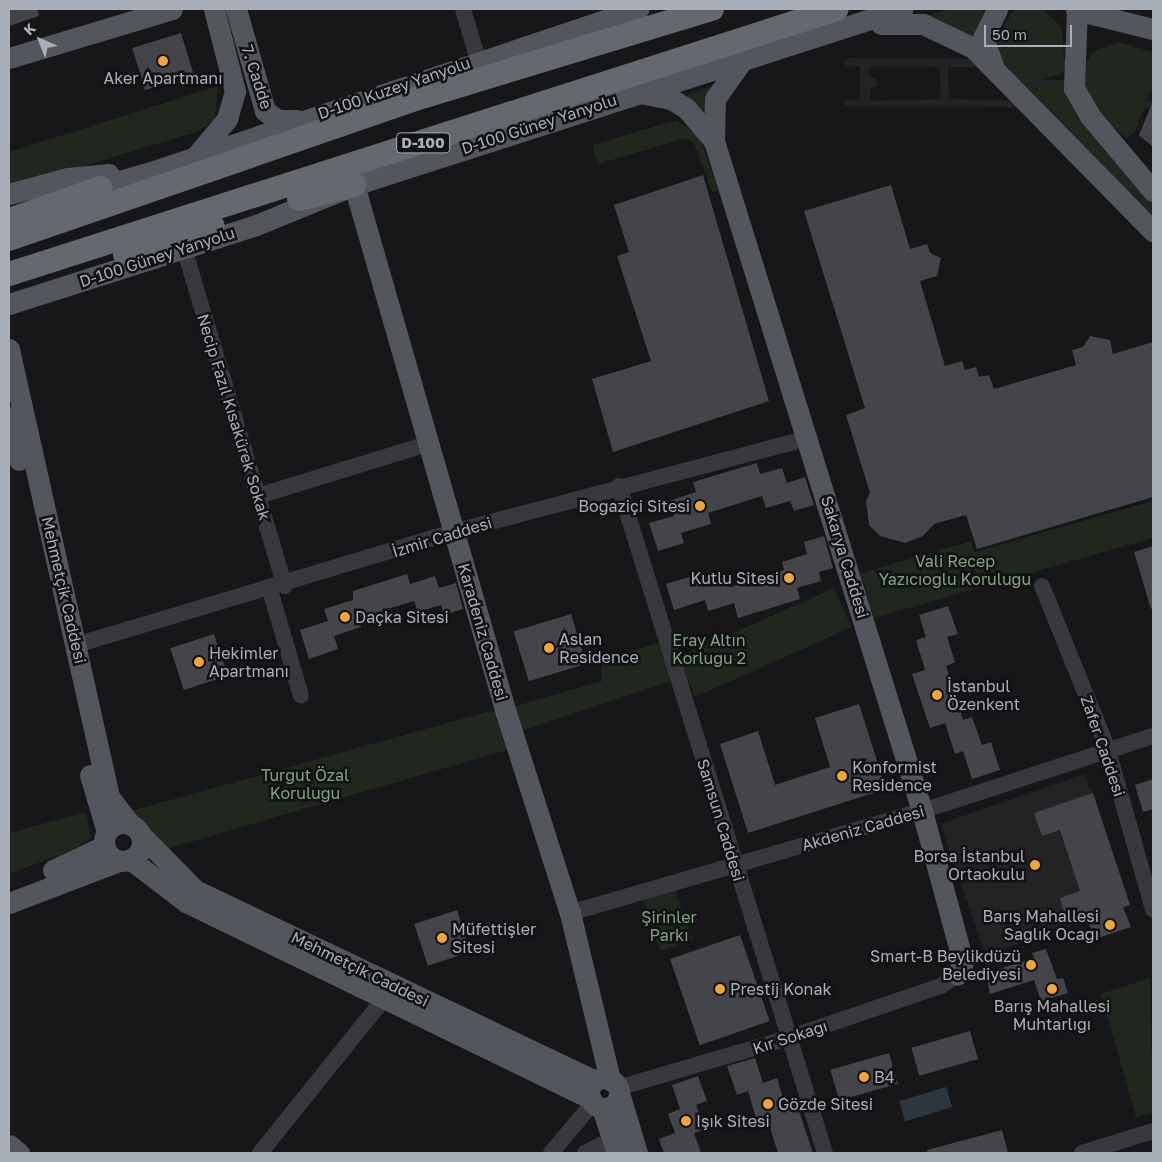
<!DOCTYPE html>
<meta charset="utf-8">
<style>
body{margin:0}
#map{position:relative;width:1162px;height:1162px;overflow:hidden;background:#171719;font-family:"Golos Text",sans-serif}
div>[style]{position:absolute}
.built>*{inset:0;background:#232326;transform-origin:0 0}
.green>*{inset:0;background:#1f271f;transform-origin:0 0}
.water>*{inset:0;background:#2d373d;transform-origin:0 0}
.building>*{inset:0;background:#434549;transform-origin:0 0}
.minor>*{height:16px;margin:-8px;padding:0 8px;transform-origin:8px;border-radius:8px;background:#38393e}
.major>*{height:21px;margin:-10.5px;padding:0 10.5px;transform-origin:10.5px;border-radius:10.5px;background:#54565d}
.major>.ring{margin:-10.5px;padding:0;box-sizing:content-box;background:none;border:21px solid #54565d;border-radius:50%}
.highway>*{height:24px;margin:-12px;padding:0 12px;transform-origin:12px;border-radius:12px;background:#64686f}
.dots>*{width:14px;height:14px;translate:-50% -50%;box-sizing:border-box;border:2px solid #121214;border-radius:50%}
span{translate:-50% -50%;white-space:nowrap;text-align:center;line-height:1.15;-webkit-text-stroke:5px #121214;paint-order:stroke}
.shield-label span{padding:1px 4px;background:#121214;border:1px solid;border-radius:4px;-webkit-text-stroke-width:0}
.shield-label{font-size:15px;color:#a9afb9;font-weight:700}
.street-label{font-size:16px;color:#a9afb9}
.poi-label{font-size:16px;color:#a9afb9}
.right{translate:-100% -50%;text-align:right}
.left{translate:0 -50%;text-align:left}
.park-label{font-size:16px;color:#81a380}
.frame{position:absolute;inset:0;border:10px solid #a9afb9;pointer-events:none}
.north{position:absolute;left:15px;top:15px;width:50px;height:50px;-webkit-text-stroke:4px #121214;paint-order:stroke;rotate:316deg;font-size:14px;font-weight:700;line-height:20px;text-align:center;color:#a9afb9}
.north::after{content:'';display:block;margin:auto;width:18px;height:22px;background:#a9afb9;clip-path:polygon(50% 0,100% 100%,50% 72%,0 100%)}
.scale{position:absolute;left:984px;top:25px;width:88px;height:22px;box-sizing:border-box;border:2px solid #a9afb9;border-top:0;padding-left:6px;font-size:15px;line-height:18px;white-space:nowrap;color:#a9afb9;-webkit-text-stroke:4px #121214;paint-order:stroke}
</style>
<div id="map">
<div class="built">
<div style="clip-path:polygon(evenodd,846px 58px,1153px 60px,1134px 100px,1153px 101px,1153px 108px,845px 106px,845px 100px,860px 100px,860px 66px,846px 66px,846px 58px,870px 66px,940px 67px,941px 99px,870px 101px,870px 87px,877px 87px,877px 78px,870px 78px,870px 66px,846px 58px,948px 67px,1025px 67px,1015px 89px,1025px 101px,949px 99px,948px 67px,846px 58px,1036px 67px,1124px 67px,1035px 100px,1035px 88px,1063px 89px,1065px 80px,1035px 80px,1036px 67px)"></div>
<div style="left:1085px;top:774px;width:139px;height:153px;rotate:71deg"></div>
</div>
<div class="green">
<div style="clip-path:polygon(950px 9px,985px 9px,974px 38px,923px 17px)"></div>
<div style="clip-path:polygon(1042px 9px,1062px 27px,1065px 72px,1022px 86px,1001px 58px,996px 37px,1014px 10px)"></div>
<div style="clip-path:polygon(1118px 42px,1153px 52px,1153px 86px,1135px 132px,1126px 138px,1095px 110px,1086px 95px,1082px 69px,1094px 51px)"></div>
<div style="clip-path:polygon(1065px 79px,1153px 198px,1153px 215px,1026px 92px)"></div>
<div style="clip-path:polygon(716px 85px,706px 115px,683px 96px)"></div>
<div style="clip-path:polygon(218px 86px,215px 120px,199px 131px,9px 189px,9px 152px)"></div>
<div style="clip-path:polygon(676px 120px,699px 136px,719px 190px,712px 192px,694px 143px,686px 138px,598px 164px,592px 145px)"></div>
<div style="clip-path:polygon(1153px 501px,1153px 538px,874px 618px,861px 573px,971px 541px,974px 552px)"></div>
<div style="left:834px;top:588px;width:43px;height:171px;rotate:66deg"></div>
<div style="clip-path:polygon(661px 642px,671px 681px,522px 731px,512px 707px,602px 681px,601px 661px)"></div>
<div style="clip-path:polygon(501px 708px,514px 748px,166px 849px,131px 811px)"></div>
<div style="clip-path:polygon(86px 812px,91px 838px,73px 850px,9px 874px,9px 833px)"></div>
<div style="left:675px;top:889px;width:54px;height:34px;rotate:71deg"></div>
<div style="clip-path:polygon(1150px 978px,1153px 1113px,1136px 1117px,1101px 994px)"></div>
</div>
<div class="water">
<div style="left:946px;top:1087px;width:21px;height:49px;rotate:73deg"></div>
</div>
<div class="building">
<div style="clip-path:polygon(9px 9px,37px 9px,39px 16px,9px 26px)"></div>
<div style="left:181px;top:33px;width:44px;height:51px;rotate:73deg"></div>
<div style="clip-path:polygon(1153px 101px,1153px 147px,1139px 135px)"></div>
<div style="clip-path:polygon(703px 175px,769px 401px,613px 452px,592px 379px,651px 361px,617px 256px,629px 252px,614px 205px)"></div>
<div style="clip-path:polygon(891px 185px,910px 249px,927px 244px,930px 253px,941px 258px,937px 276px,920px 281px,945px 366px,962px 361px,965px 370px,976px 367px,979px 377px,989px 375px,994px 389px,1076px 365px,1072px 350px,1083px 347px,1090px 336px,1110px 340px,1113px 354px,1153px 342px,1153px 497px,977px 549px,966px 515px,934px 524px,923px 536px,905px 543px,880px 536px,869px 525px,866px 501px,870px 493px,846px 415px,865px 408px,804px 211px)"></div>
<div style="clip-path:polygon(757px 463px,760px 474px,782px 468px,787px 483px,805px 477px,814px 505px,794px 511px,790px 501px,766px 508px,762px 496px,708px 513px,711px 524px,681px 533px,684px 543px,658px 551px,649px 523px,674px 516px,669px 501px,696px 492px,693px 482px)"></div>
<div style="clip-path:polygon(824px 536px,833px 568px,819px 572px,821px 581px,797px 588px,800px 599px,738px 618px,734px 603px,708px 611px,705px 600px,674px 610px,666px 584px,696px 575px,698px 584px,727px 576px,730px 587px,784px 570px,782px 562px,807px 554px,804px 542px)"></div>
<div style="clip-path:polygon(1153px 546px,1153px 608px,1151px 609px,1134px 552px)"></div>
<div style="clip-path:polygon(407px 574px,410px 584px,435px 576px,439px 588px,456px 583px,463px 609px,444px 615px,441px 605px,418px 612px,414px 601px,358px 618px,361px 627px,334px 636px,338px 649px,309px 659px,300px 630px,328px 621px,324px 609px,353px 600px,353px 591px)"></div>
<div style="clip-path:polygon(948px 606px,958px 634px,947px 637px,955px 662px,946px 666px,963px 720px,972px 717px,982px 745px,991px 742px,1000px 770px,972px 779px,963px 751px,955px 754px,945px 723px,930px 728px,912px 674px,925px 670px,916px 640px,926px 637px,919px 615px)"></div>
<div style="left:571px;top:614px;width:52px;height:60px;rotate:73deg"></div>
<div style="left:214px;top:634px;width:44px;height:46px;rotate:72deg"></div>
<div style="clip-path:polygon(859px 704px,886px 789px,748px 833px,720px 744px,758px 731px,775px 785px,830px 767px,815px 718px)"></div>
<div style="clip-path:polygon(1153px 779px,1153px 809px,1143px 812px,1135px 785px)"></div>
<div style="clip-path:polygon(1093px 793px,1130px 905px,1123px 907px,1131px 927px,1095px 939px,1087px 919px,1068px 925px,1060px 898px,1080px 891px,1060px 830px,1042px 836px,1034px 813px)"></div>
<div style="left:457px;top:910px;width:44px;height:45px;rotate:72deg"></div>
<div style="left:740px;top:935px;width:91px;height:74px;rotate:71deg"></div>
<div style="clip-path:polygon(1046px 949px,1057px 979px,1063px 978px,1068px 993px,1041px 1001px,1034px 980px,990px 994px,986px 973px,1034px 958px,1032px 953px)"></div>
<div style="left:970px;top:1031px;width:29px;height:61px;rotate:74deg"></div>
<div style="left:889px;top:1053px;width:32px;height:61px;rotate:74deg"></div>
<div style="clip-path:polygon(755px 1058px,763px 1083px,777px 1078px,785px 1105px,796px 1102px,813px 1153px,778px 1153px,766px 1115px,756px 1118px,748px 1091px,737px 1095px,727px 1066px)"></div>
<div style="clip-path:polygon(698px 1076px,707px 1101px,696px 1105px,705px 1129px,694px 1133px,701px 1153px,664px 1153px,659px 1139px,675px 1133px,668px 1114px,680px 1109px,672px 1085px)"></div>
<div style="clip-path:polygon(1002px 1130px,1008px 1153px,927px 1153px,927px 1150px)"></div>
</div>
<div class="minor">
<div style="left:463px;top:9px;width:53px;rotate:73.6deg"></div>
<div style="left:184px;top:248px;width:353px;rotate:73.4deg"></div>
<div style="left:619px;top:486px;width:698px;rotate:72.84deg"></div>
<div style="left:258px;top:496px;width:180px;rotate:-17.1deg"></div>
<div style="left:1042px;top:586px;width:174px;rotate:68deg"></div>
<div style="left:1107px;top:747px;width:169px;rotate:74.2deg"></div>
<div style="left:270px;top:590px;width:110px;rotate:73.7deg"></div>
<div style="left:76px;top:645px;width:394px;rotate:-16.7deg"></div>
<div style="left:453px;top:532px;width:369px;rotate:-14.8deg"></div>
<div style="left:570px;top:913px;width:366px;rotate:-16.2deg"></div>
<div style="left:922px;top:811px;width:243px;rotate:-18deg"></div>
<div style="left:618px;top:1088px;width:177px;rotate:-16.4deg"></div>
<div style="left:788px;top:1038px;width:162px;rotate:-18.8deg"></div>
<div style="left:941px;top:986px;width:19px;rotate:-35deg"></div>
<div style="left:260px;top:1153px;width:198px;rotate:-51.2deg"></div>
<div style="left:551px;top:1153px;width:65px;rotate:-50deg"></div>
<div style="left:585px;top:1153px;width:18px;rotate:-27deg"></div>
<div style="left:601px;top:1145px;width:8px;rotate:76deg"></div>
<div style="left:1082px;top:1153px;width:74px;rotate:-17.2deg"></div>
</div>
<div class="major">
<div style="left:236px;top:9px;width:106px;rotate:74.1deg"></div>
<div style="left:265px;top:111px;width:16px;rotate:35deg"></div>
<div style="left:278px;top:120px;width:18px"></div>
<div style="left:1077px;top:9px;width:79px;rotate:92.2deg"></div>
<div style="left:1074px;top:88px;width:32px;rotate:60deg"></div>
<div style="left:1090px;top:116px;width:98px;rotate:50deg"></div>
<div style="left:1076px;top:10px;width:79px;rotate:13.9deg"></div>
<div style="left:881px;top:24px;width:42px"></div>
<div style="left:923px;top:24px;width:55px;rotate:25.6deg"></div>
<div style="left:973px;top:48px;width:257px;rotate:45.5deg"></div>
<div style="left:9px;top:58px;width:170px;rotate:-16.7deg"></div>
<div style="left:744px;top:58px;width:50px;rotate:125.3deg"></div>
<div style="left:715px;top:99px;width:42px;rotate:91.4deg"></div>
<div style="left:714px;top:141px;width:702px;rotate:72.75deg"></div>
<div style="left:922px;top:811px;width:156px;rotate:74.8deg"></div>
<div style="left:963px;top:962px;width:14px;rotate:115deg"></div>
<div style="left:993px;top:65px;width:29px;rotate:-110deg"></div>
<div style="left:983px;top:38px;width:32px;rotate:-64deg"></div>
<div style="left:640px;top:93px;width:32px;rotate:11deg"></div>
<div style="left:671px;top:99px;width:17px;rotate:31deg"></div>
<div style="left:686px;top:108px;width:43px;rotate:49.7deg"></div>
<div style="left:196px;top:156px;width:48px;rotate:-50deg"></div>
<div style="left:227px;top:119px;width:29px;rotate:-74deg"></div>
<div style="left:235px;top:91px;width:85px;rotate:-104.4deg"></div>
<div style="left:354px;top:185px;width:549px;rotate:73.94deg"></div>
<div style="left:506px;top:713px;width:210px;rotate:72.3deg"></div>
<div style="left:570px;top:913px;width:172px;rotate:76.5deg"></div>
<div style="left:84px;top:191px;width:70px;rotate:-15.8deg"></div>
<div style="left:151px;top:172px;width:514px;rotate:-18.51deg"></div>
<div style="left:9px;top:194px;width:61px;rotate:-15.2deg"></div>
<div style="left:68px;top:178px;width:41px;rotate:-5.6deg"></div>
<div style="left:9px;top:304px;width:259px;rotate:-17.7deg"></div>
<div style="left:256px;top:225px;width:106px;rotate:-22.2deg"></div>
<div style="left:354px;top:185px;width:576px;rotate:-17.81deg"></div>
<div style="left:9px;top:349px;width:459px;rotate:77.4deg"></div>
<div style="left:109px;top:797px;width:36px;rotate:52deg"></div>
<div style="left:9px;top:417px;width:44px;rotate:76.9deg"></div>
<div style="left:90px;top:775px;width:59px;rotate:73.4deg"></div>
<div class="ring" style="left:104px;top:823px;width:17px;height:17px"></div>
<div style="left:141px;top:835px;width:77px;rotate:45.5deg"></div>
<div style="left:195px;top:890px;width:443px;rotate:25.5deg"></div>
<div style="left:131px;top:860px;width:69px;rotate:37.4deg"></div>
<div style="left:186px;top:902px;width:450px;rotate:25.9deg"></div>
<div style="left:53px;top:870px;width:56px;rotate:-25.2deg"></div>
<div style="left:9px;top:903px;width:118px;rotate:-20.9deg"></div>
<div class="ring" style="left:589px;top:1078px;width:9px;height:9px"></div>
<div style="left:619px;top:1093px;width:63px;rotate:73.3deg"></div>
<div style="left:602px;top:1108px;width:47px;rotate:71.6deg"></div>
<div style="left:9px;top:1145px;width:13px;rotate:39deg"></div>
</div>
<div class="highway">
<div style="left:299px;top:199px;width:57px;rotate:-14.3deg"></div>
<div style="left:9px;top:220px;width:97px;rotate:-19.2deg"></div>
<div style="left:9px;top:239px;width:440px;rotate:-19deg"></div>
<div style="left:425px;top:96px;width:300px;rotate:-16.9deg"></div>
<div style="left:125px;top:254px;width:92px;rotate:-17.7deg"></div>
<div style="left:9px;top:274px;width:869px;rotate:-17.75deg"></div>
</div>
<div class="dots">
<div style="left:163px;top:61px;background:#f0a538"></div>
<div style="left:700px;top:506px;background:#f0a538"></div>
<div style="left:789px;top:578px;background:#f0a538"></div>
<div style="left:345px;top:617px;background:#f0a538"></div>
<div style="left:549px;top:648px;background:#f0a538"></div>
<div style="left:199px;top:662px;background:#f0a538"></div>
<div style="left:937px;top:695px;background:#f0a538"></div>
<div style="left:842px;top:776px;background:#f0a538"></div>
<div style="left:1035px;top:865px;background:#f0a538"></div>
<div style="left:1110px;top:925px;background:#f0a538"></div>
<div style="left:442px;top:938px;background:#f0a538"></div>
<div style="left:1031px;top:965px;background:#f0a538"></div>
<div style="left:720px;top:989px;background:#f0a538"></div>
<div style="left:1052px;top:989px;background:#f0a538"></div>
<div style="left:864px;top:1077px;background:#f0a538"></div>
<div style="left:768px;top:1104px;background:#f0a538"></div>
<div style="left:686px;top:1121px;background:#f0a538"></div>
</div>
<div class="shield-label">
<span style="left:423px;top:143px">D-100</span>
</div>
<div class="street-label">
<span style="left:257px;top:77px;rotate:72deg">7. Cadde</span>
<span style="left:394px;top:88px;rotate:-19deg">D-100 Kuzey Yanyolu</span>
<span style="left:539px;top:124px;rotate:-18deg">D-100 Güney Yanyolu</span>
<span style="left:157px;top:257px;rotate:-18deg">D-100 Güney Yanyolu</span>
<span style="left:234px;top:417px;rotate:73deg">Necip Fazıl Kısakürek Sokak</span>
<span style="left:442px;top:537px;rotate:-17deg">İzmir Caddesi</span>
<span style="left:845px;top:557px;rotate:73deg">Sakarya Caddesi</span>
<span style="left:64px;top:590px;rotate:77deg">Mehmetçik Caddesi</span>
<span style="left:483px;top:632px;rotate:74deg">Karadeniz Caddesi</span>
<span style="left:1103px;top:746px;rotate:71deg">Zafer Caddesi</span>
<span style="left:721px;top:820px;rotate:73deg">Samsun Caddesi</span>
<span style="left:863px;top:828px;rotate:-16deg">Akdeniz Caddesi</span>
<span style="left:360px;top:969px;rotate:26deg">Mehmetçik Caddesi</span>
<span style="left:790px;top:1037px;rotate:-18deg">Kır Sokağı</span>
</div>
<div class="poi-label">
<span style="left:163px;top:78px">Aker Apartmanı</span>
<span class="right" style="left:690px;top:506px">Boğaziçi Sitesi</span>
<span class="right" style="left:779px;top:578px">Kutlu Sitesi</span>
<span class="left" style="left:355px;top:617px">Daçka Sitesi</span>
<span class="left" style="left:559px;top:648px">Aslan<br>Residence</span>
<span class="left" style="left:209px;top:662px">Hekimler<br>Apartmanı</span>
<span class="left" style="left:947px;top:695px">İstanbul<br>Özenkent</span>
<span class="left" style="left:852px;top:776px">Konformist<br>Residence</span>
<span class="right" style="left:1025px;top:865px">Borsa İstanbul<br>Ortaokulu</span>
<span class="right" style="left:1099px;top:925px">Barış Mahallesi<br>Sağlık Ocağı</span>
<span class="left" style="left:452px;top:938px">Müfettişler<br>Sitesi</span>
<span class="right" style="left:1021px;top:965px">Smart-B Beylikdüzü<br>Belediyesi</span>
<span class="left" style="left:730px;top:989px">Prestij Konak</span>
<span style="left:1052px;top:1015px">Barış Mahallesi<br>Muhtarlığı</span>
<span class="left" style="left:874px;top:1077px">B4</span>
<span class="left" style="left:778px;top:1104px">Gözde Sitesi</span>
<span class="left" style="left:696px;top:1121px">Işık Sitesi</span>
</div>
<div class="park-label">
<span style="left:955px;top:570px">Vali Recep<br>Yazıcıoğlu Koruluğu</span>
<span style="left:709px;top:649px">Eray Altın<br>Korluğu 2</span>
<span style="left:305px;top:784px">Turgut Özal<br>Koruluğu</span>
<span style="left:669px;top:926px">Şirinler<br>Parkı</span>
</div>
<div class="frame"></div>
<div class="north">K</div>
<div class="scale">50 m</div>
</div>
